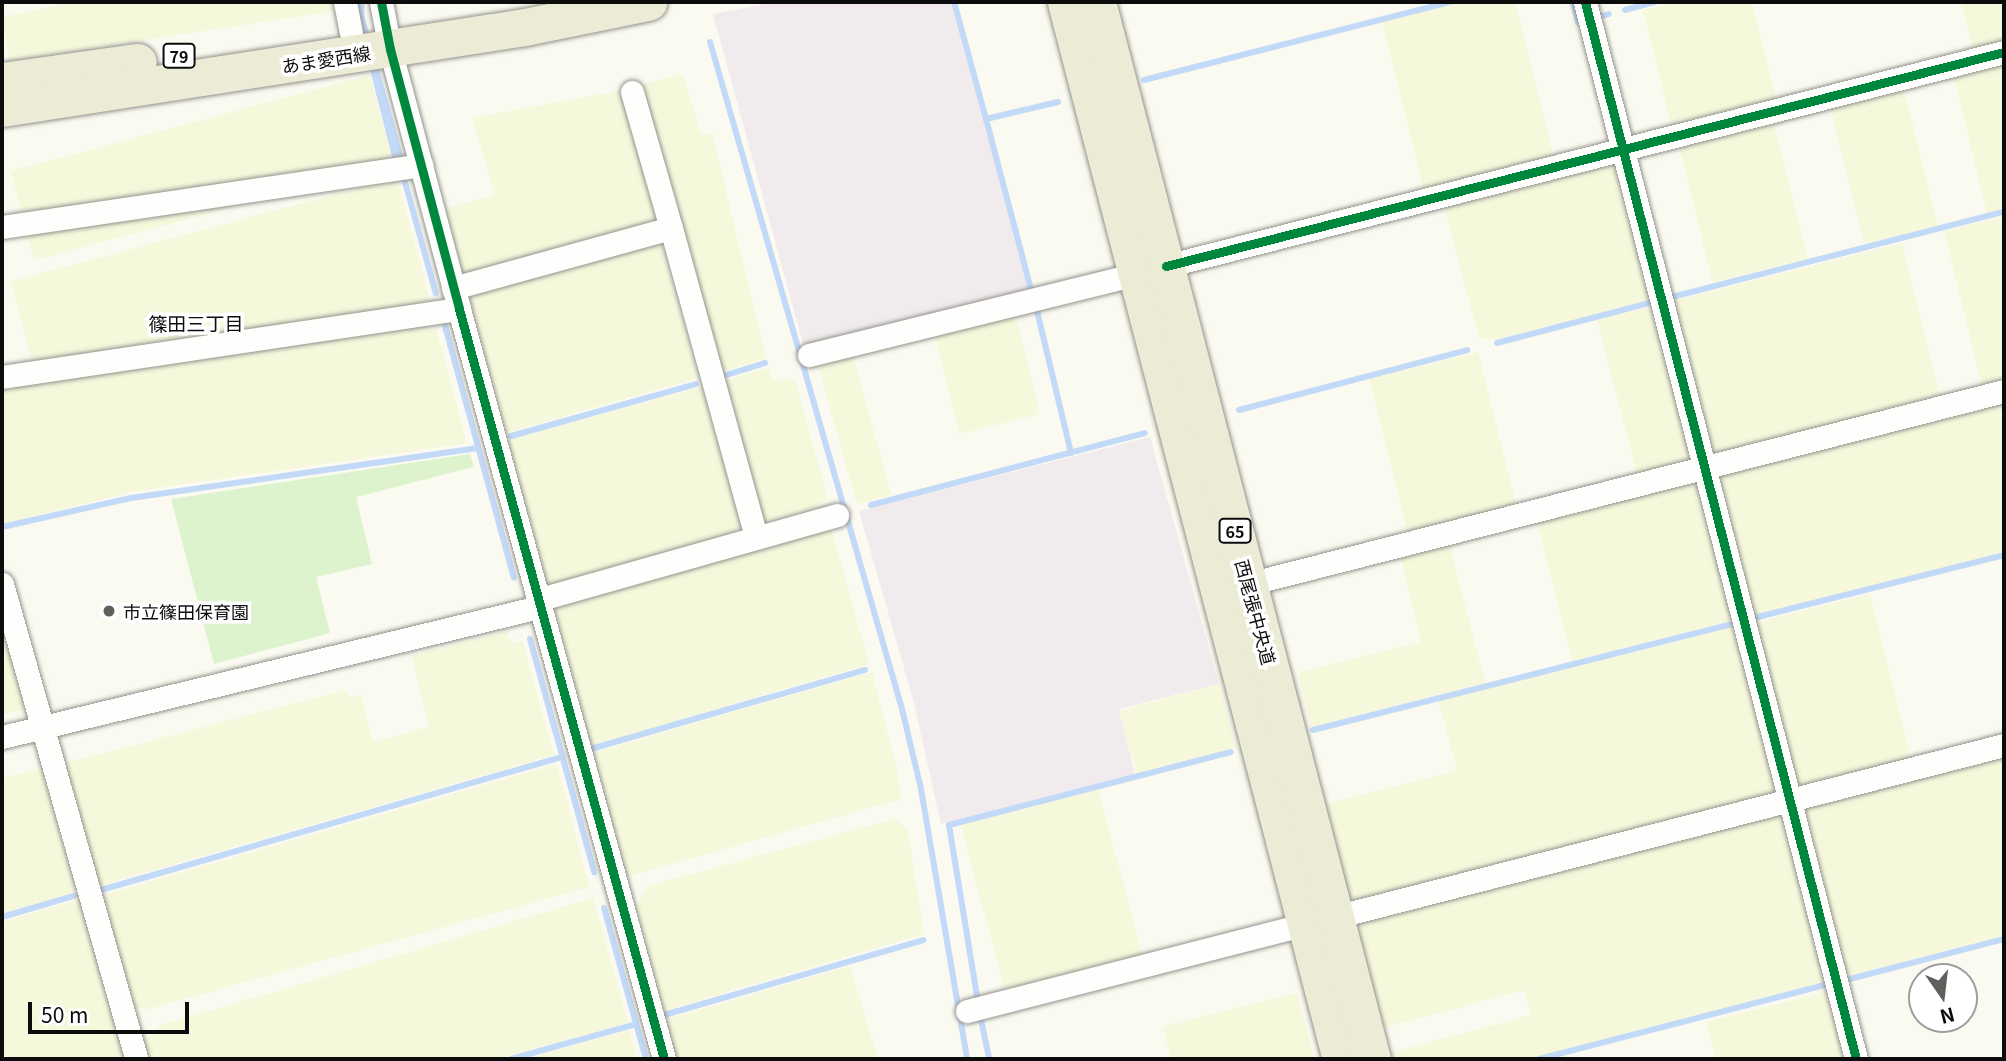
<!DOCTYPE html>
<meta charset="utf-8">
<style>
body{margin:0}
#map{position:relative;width:2006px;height:1061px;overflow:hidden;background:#fafaf0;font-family:Georgia,"Noto Sans JP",serif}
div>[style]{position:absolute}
.industrial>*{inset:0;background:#f2ebed}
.farmland>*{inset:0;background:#f5f8db;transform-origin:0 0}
.green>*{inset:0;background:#dcf3ce}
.water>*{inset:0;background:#c3d9f8}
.stream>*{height:6px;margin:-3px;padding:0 3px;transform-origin:3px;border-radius:3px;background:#c3d9f8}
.roads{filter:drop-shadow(0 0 2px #93938f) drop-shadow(0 0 2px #93938f)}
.street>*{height:23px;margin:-11.5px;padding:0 11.5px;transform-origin:11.5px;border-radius:11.5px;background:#fefefd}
.primary>*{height:37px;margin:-18.5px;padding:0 18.5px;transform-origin:18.5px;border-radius:18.5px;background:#ececd6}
.cycleway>*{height:9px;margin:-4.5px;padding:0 4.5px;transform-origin:4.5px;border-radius:4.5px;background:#00873e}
.dots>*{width:19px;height:19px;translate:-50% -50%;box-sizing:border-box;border:4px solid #fff;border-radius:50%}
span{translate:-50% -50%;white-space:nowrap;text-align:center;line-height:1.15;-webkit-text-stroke:7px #fff;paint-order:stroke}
.shield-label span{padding:2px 5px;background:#fff;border:2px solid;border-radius:5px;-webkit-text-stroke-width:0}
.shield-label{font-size:16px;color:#0c0c0c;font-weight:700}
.street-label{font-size:18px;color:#0c0c0c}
.poi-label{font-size:18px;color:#0c0c0c}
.left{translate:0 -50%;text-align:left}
.neighbourhood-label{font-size:19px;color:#0c0c0c}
.frame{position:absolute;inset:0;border:4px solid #0c0c0c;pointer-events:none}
.north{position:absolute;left:1908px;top:963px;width:70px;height:70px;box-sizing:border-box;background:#fff;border:2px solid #9e9e9e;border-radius:50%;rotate:166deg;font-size:19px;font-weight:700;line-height:28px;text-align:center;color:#0c0c0c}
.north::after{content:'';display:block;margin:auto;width:24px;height:32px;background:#5f5f5c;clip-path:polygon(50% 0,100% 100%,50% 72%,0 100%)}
.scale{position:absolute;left:28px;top:1002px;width:161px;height:32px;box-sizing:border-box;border:4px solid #0c0c0c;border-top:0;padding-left:9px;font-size:21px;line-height:24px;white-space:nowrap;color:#0c0c0c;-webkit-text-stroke:5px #fff;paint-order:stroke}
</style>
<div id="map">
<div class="industrial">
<div style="clip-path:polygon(775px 2px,952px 2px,1030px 293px,805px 351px,713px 14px)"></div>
<div style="clip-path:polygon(1150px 437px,1219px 684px,1119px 709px,1135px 775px,941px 824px,914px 703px,859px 511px)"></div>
</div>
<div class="farmland">
<div style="clip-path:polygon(75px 2px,340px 2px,341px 10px,9px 61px,2px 17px)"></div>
<div style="clip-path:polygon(1462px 2px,1515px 2px,1554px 159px,1424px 191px,1382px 22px)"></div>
<div style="clip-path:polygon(1677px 2px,1752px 2px,1777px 102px,1672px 128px,1643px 10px)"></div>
<div style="clip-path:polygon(1961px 2px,2004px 2px,2004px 43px,1973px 50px)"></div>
<div style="clip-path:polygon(2004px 61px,2004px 209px,1987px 213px,1953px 74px)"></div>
<div style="clip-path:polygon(683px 74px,701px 135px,712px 133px,766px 358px,718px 373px,640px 89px,644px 84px)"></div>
<div style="left:370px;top:75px;width:92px;height:372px;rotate:75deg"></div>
<div style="left:1903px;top:85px;width:145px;height:76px;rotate:76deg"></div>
<div style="clip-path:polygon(624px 90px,662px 217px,656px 224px,469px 277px,458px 271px,441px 210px,495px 195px,472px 118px)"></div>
<div style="left:1773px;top:119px;width:144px;height:98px;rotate:76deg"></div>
<div style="clip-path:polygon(1612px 160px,1621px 165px,1656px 299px,1495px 340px,1479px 338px,1443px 202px)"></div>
<div style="left:397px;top:178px;width:131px;height:400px;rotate:75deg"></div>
<div style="clip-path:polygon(2004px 216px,2004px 384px,1983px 389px,1944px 231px)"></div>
<div style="clip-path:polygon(661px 242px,698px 378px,501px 434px,465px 302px,474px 290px)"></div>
<div style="clip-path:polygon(1902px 243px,1941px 401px,1714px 458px,1706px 451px,1668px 302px)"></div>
<div style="clip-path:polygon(1658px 305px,1694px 456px,1691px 465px,1638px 478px,1597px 319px)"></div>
<div style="left:1015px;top:314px;width:103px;height:83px;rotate:76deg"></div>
<div style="clip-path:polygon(424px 322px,427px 330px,436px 329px,467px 443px,136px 491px,2px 524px,2px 383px)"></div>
<div style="left:1478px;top:352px;width:160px;height:112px;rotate:76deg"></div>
<div style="clip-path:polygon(853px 355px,891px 495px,857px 504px,819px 369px,822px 362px)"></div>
<div style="clip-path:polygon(768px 368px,772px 379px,795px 381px,828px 499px,819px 503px,820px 507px,767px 522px,759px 519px,720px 382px)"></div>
<div style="clip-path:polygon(701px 387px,741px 522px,730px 536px,552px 588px,540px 583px,503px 441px)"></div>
<div style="clip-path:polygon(2004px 399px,2004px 553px,1746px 617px,1711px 482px,1719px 472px)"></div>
<div style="clip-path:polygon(1694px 479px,1703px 483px,1738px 619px,1572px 661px,1536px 518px)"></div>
<div style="clip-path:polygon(820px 525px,832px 531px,869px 664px,584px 748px,546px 606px)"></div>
<div style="clip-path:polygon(1449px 542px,1485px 683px,1311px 727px,1298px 673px,1421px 642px,1400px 554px)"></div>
<div style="left:1870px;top:594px;width:173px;height:126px;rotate:76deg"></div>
<div style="clip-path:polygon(2px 606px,30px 699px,23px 710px,2px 714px)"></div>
<div style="clip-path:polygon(1740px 625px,1782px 787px,1776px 797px,1350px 902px,1326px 804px,1457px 771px,1439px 701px)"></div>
<div style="clip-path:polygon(507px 631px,511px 643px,522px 641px,554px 755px,95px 887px,62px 771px,65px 763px,347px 690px,349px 698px,361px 695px,373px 742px,429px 727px,412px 656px)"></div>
<div style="clip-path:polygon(872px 672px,897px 771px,901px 799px,629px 876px,617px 868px,586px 755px)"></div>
<div style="left:1219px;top:684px;width:66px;height:103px;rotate:75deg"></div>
<div style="clip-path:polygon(2004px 754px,2004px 936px,1839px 978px,1797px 813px,1805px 805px)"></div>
<div style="clip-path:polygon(557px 764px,589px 887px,144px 1010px,128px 1005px,97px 897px)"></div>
<div style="clip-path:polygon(46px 768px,81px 891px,2px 913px,2px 778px)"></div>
<div style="left:1098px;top:789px;width:174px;height:142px;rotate:75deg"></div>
<div style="clip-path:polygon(1780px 811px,1789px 814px,1831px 981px,1527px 1059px,1391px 1059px,1390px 1053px,1531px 1015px,1524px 990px,1383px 1028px,1356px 925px,1360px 918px)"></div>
<div style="clip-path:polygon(895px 819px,908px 831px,924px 934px,660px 1012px,632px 914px,648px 886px)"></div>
<div style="clip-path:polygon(593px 898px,628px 1023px,497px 1059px,145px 1059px,141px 1045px,161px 1025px)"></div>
<div style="clip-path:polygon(81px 899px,125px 1059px,5px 1059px,2px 1048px,2px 922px)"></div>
<div style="clip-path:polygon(850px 966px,878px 1059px,670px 1059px,660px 1021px)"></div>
<div style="clip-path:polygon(1834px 990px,1851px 1059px,1716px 1059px,1706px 1022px)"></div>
<div style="clip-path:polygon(1297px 993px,1314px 1059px,1171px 1059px,1163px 1027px)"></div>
<div style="clip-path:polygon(629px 1030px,637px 1059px,526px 1059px)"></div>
</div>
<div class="green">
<div style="clip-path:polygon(470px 454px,474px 467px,356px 497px,372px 564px,316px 577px,330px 633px,214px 664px,171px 499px)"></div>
</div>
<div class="water">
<div style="clip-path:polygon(353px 2px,365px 2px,364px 15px,404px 159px,393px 161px)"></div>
</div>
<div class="stream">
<div style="left:954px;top:2px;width:121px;rotate:74.7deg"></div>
<div style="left:986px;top:119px;width:74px;rotate:-13.3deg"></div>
<div style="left:1573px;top:2px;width:21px;rotate:76deg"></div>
<div style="left:1578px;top:22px;width:3px"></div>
<div style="left:1625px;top:10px;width:31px;rotate:-15deg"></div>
<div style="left:1597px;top:17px;width:12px;rotate:-14deg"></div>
<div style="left:710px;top:42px;width:694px;rotate:73.94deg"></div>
<div style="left:902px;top:709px;width:82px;rotate:76.6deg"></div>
<div style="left:921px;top:789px;width:274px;rotate:80.3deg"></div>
<div style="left:1144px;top:80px;width:317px;rotate:-14.3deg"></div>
<div style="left:986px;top:119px;width:176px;rotate:75.2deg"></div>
<div style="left:403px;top:175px;width:123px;rotate:74.5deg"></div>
<div style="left:1668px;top:298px;width:347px;rotate:-14.4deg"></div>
<div style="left:1037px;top:311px;width:146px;rotate:76.5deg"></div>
<div style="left:445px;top:326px;width:261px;rotate:74.7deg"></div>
<div style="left:1497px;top:343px;width:161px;rotate:-14.7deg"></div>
<div style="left:723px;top:376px;width:44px;rotate:-17.2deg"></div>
<div style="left:1239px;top:410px;width:236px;rotate:-14.7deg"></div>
<div style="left:511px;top:436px;width:192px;rotate:-15.7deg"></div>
<div style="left:871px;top:505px;width:283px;rotate:-14.7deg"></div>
<div style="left:2px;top:527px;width:132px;rotate:-12.7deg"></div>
<div style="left:131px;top:498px;width:349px;rotate:-8.2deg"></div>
<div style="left:1750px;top:619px;width:262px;rotate:-14.1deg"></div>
<div style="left:530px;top:639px;width:242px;rotate:74.6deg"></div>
<div style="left:1313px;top:730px;width:436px;rotate:-14.2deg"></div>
<div style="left:594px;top:748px;width:282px;rotate:-16.1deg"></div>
<div style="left:101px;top:890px;width:481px;rotate:-16.1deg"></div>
<div style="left:604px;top:908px;width:157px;rotate:74.5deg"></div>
<div style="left:2px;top:917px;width:75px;rotate:-16.3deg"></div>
<div style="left:1842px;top:981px;width:167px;rotate:-14.5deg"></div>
<div style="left:977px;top:996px;width:173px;rotate:-99.3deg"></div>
<div style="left:949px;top:825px;width:291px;rotate:-14.5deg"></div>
<div style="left:664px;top:1015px;width:270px;rotate:-16.1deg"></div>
<div style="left:981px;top:1020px;width:40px;rotate:78deg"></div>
<div style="left:511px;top:1059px;width:130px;rotate:-15.6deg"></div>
<div style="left:1539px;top:1059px;width:300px;rotate:-14.5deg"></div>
</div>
<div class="roads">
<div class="street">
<div style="left:345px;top:2px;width:31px;rotate:79deg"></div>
<div style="left:381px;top:2px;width:48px;rotate:79.2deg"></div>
<div style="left:390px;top:49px;width:269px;rotate:75.1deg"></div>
<div style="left:459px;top:309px;width:778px;rotate:74.71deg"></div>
<div style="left:1585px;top:2px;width:1091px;rotate:75.62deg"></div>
<div style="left:632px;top:92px;width:141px;rotate:74deg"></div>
<div style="left:2px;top:227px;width:424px;rotate:-8.4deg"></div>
<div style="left:1166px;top:266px;width:865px;rotate:-14.33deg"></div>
<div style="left:453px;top:288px;width:226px;rotate:-15.4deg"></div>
<div style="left:671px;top:228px;width:320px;rotate:74.6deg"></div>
<div style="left:809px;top:355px;width:338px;rotate:-13.9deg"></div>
<div style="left:2px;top:377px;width:462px;rotate:-8.5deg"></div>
<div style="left:2px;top:584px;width:494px;rotate:74.2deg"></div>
<div style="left:1248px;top:584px;width:780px;rotate:-14.32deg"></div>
<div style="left:537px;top:600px;width:312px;rotate:-15.8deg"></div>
<div style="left:2px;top:737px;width:553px;rotate:-13.61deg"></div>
<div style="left:1335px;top:917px;width:691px;rotate:-14.42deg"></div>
<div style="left:967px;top:1011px;width:350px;rotate:-14.4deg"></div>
</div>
<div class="primary">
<div style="left:1066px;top:2px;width:1092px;rotate:75.42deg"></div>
<div style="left:1097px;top:2px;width:1092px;rotate:75.42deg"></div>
<div style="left:2px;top:81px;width:137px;rotate:-8deg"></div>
<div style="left:2px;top:108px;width:529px;rotate:-8.8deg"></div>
<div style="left:525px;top:27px;width:126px;rotate:-11.5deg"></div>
</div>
</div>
<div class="cycleway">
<div style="left:381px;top:2px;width:48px;rotate:79.2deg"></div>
<div style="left:390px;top:49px;width:269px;rotate:75.1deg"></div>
<div style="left:459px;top:309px;width:778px;rotate:74.71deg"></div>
<div style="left:1585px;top:2px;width:1091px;rotate:75.62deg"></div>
<div style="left:1166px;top:266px;width:865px;rotate:-14.33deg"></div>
</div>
<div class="dots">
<div style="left:109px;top:611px;background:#5f5f5c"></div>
</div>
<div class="shield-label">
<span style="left:179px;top:56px">79</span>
<span style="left:1235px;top:531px">65</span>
</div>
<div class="street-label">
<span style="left:326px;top:59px;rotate:-9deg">あま愛西線</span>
<span style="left:1256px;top:612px;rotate:75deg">西尾張中央道</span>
</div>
<div class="poi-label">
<span class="left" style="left:123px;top:611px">市立篠田保育園</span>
</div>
<div class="neighbourhood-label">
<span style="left:196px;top:323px">篠田三丁目</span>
</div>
<div class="frame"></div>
<div class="north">N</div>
<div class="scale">50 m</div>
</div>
